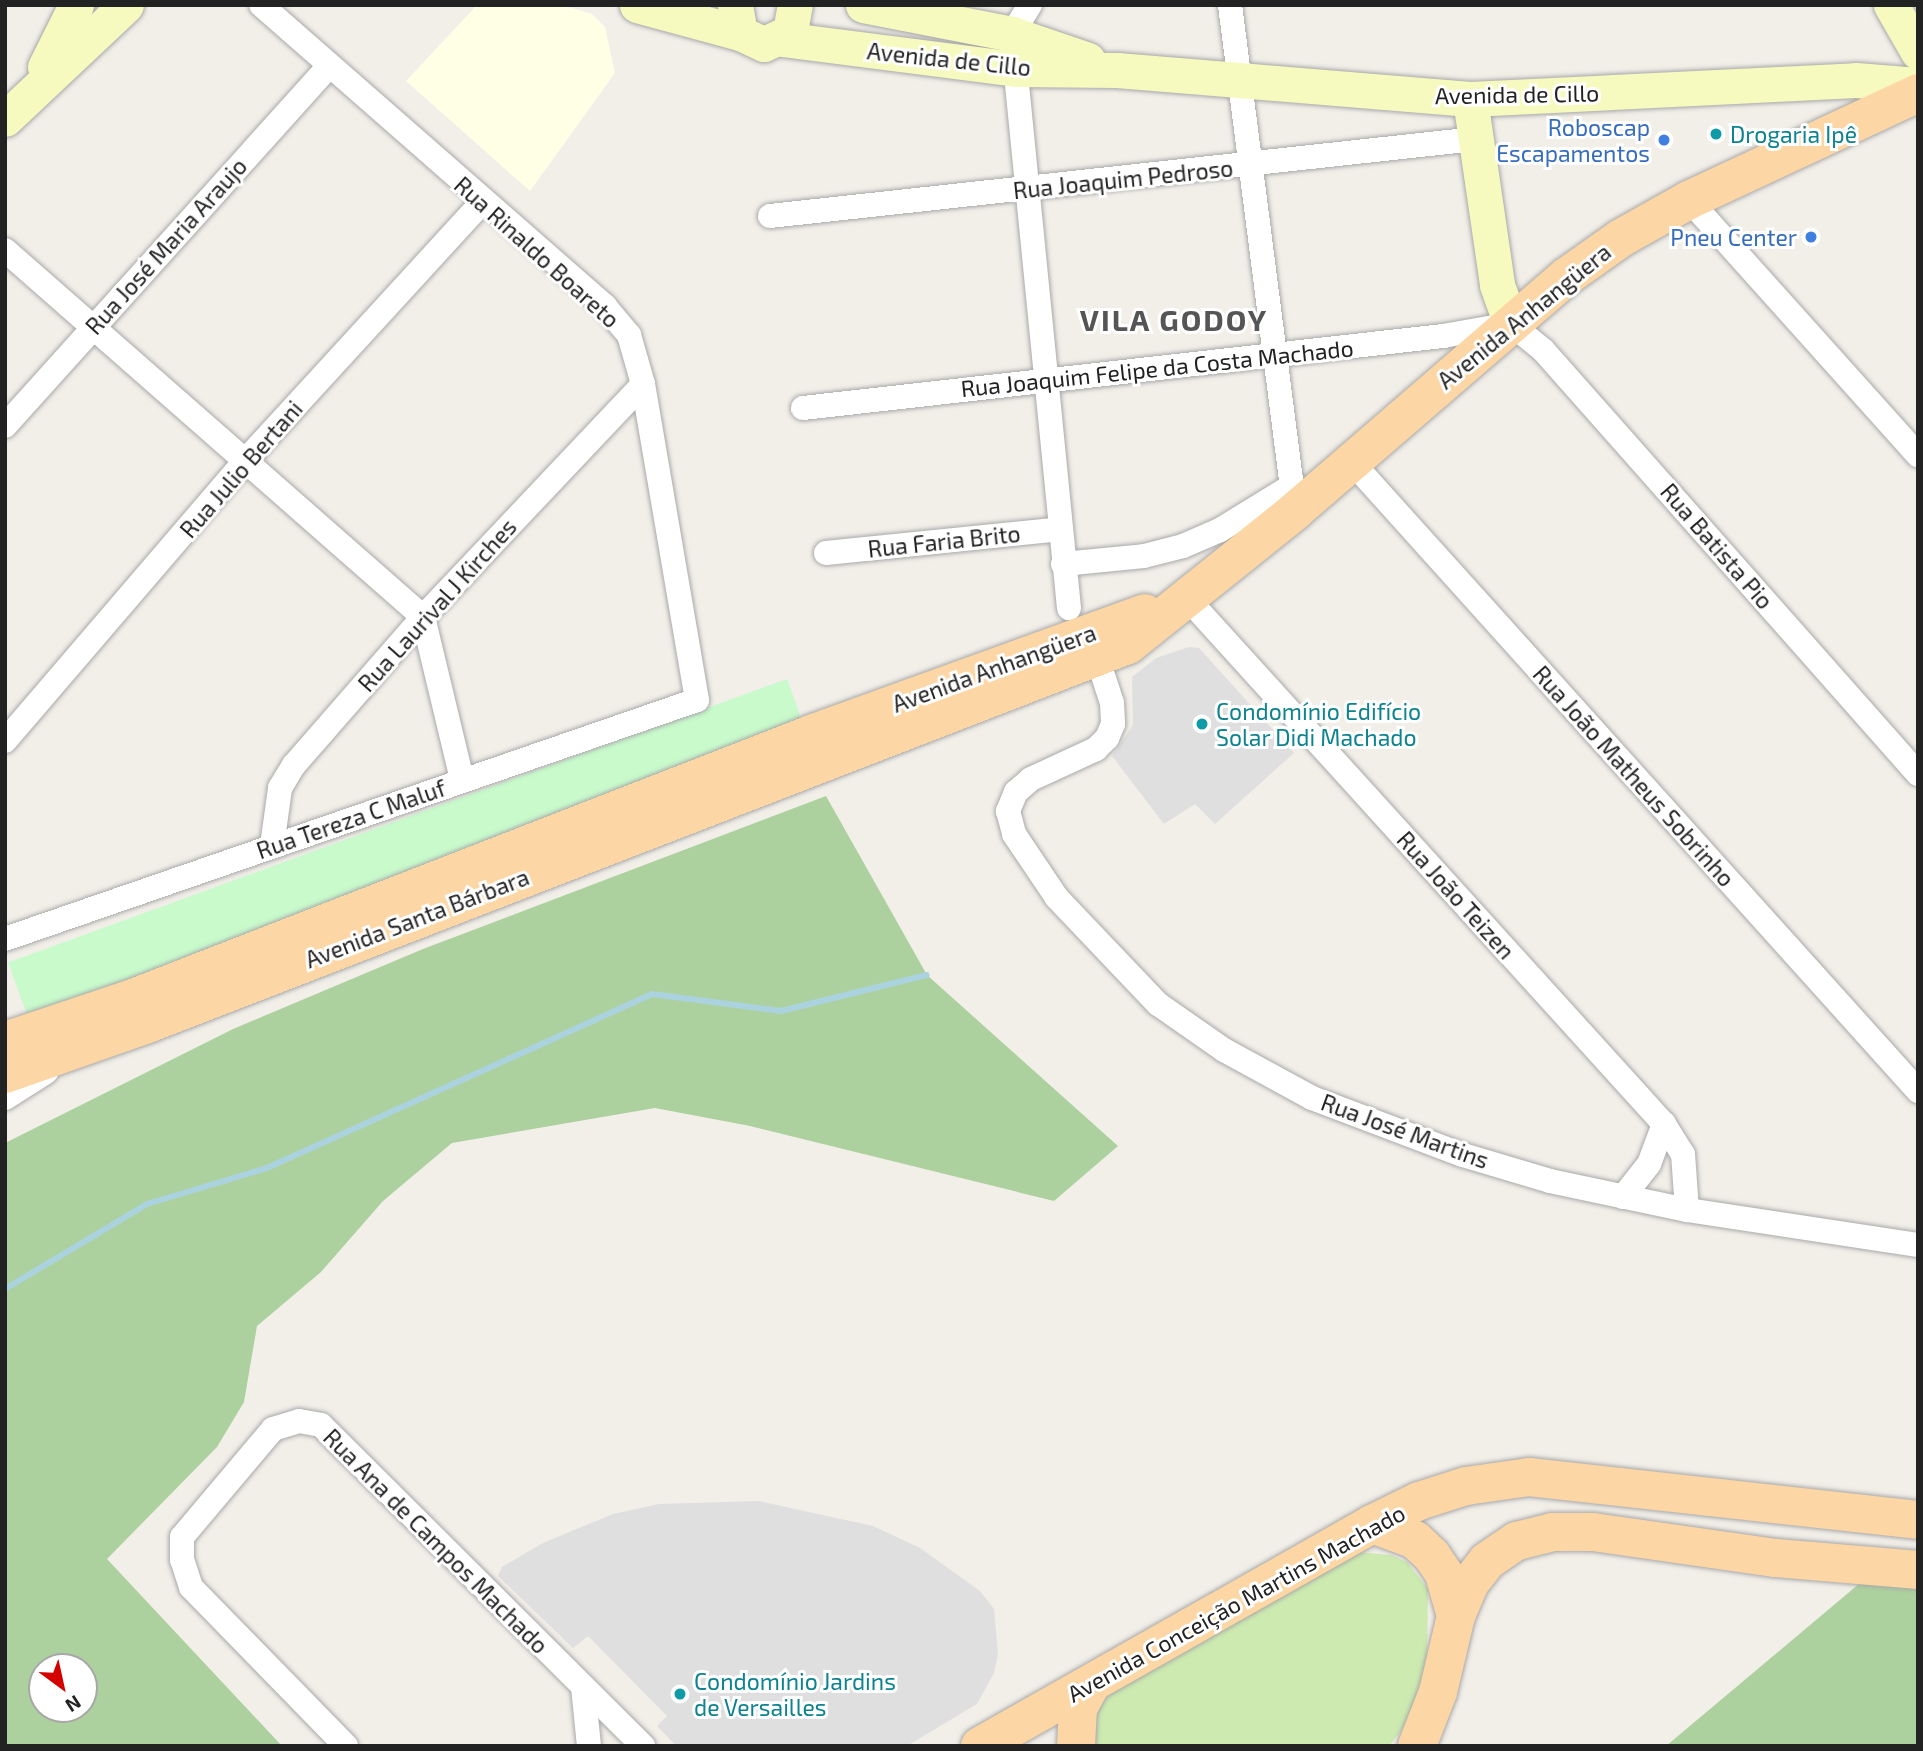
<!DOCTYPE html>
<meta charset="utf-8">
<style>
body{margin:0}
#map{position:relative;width:1923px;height:1751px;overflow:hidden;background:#f2efe9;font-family:"Exo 2",sans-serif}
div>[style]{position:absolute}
.residential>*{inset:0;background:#e0dfdf}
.education>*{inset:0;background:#ffffe5}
.grass>*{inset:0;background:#cdebb0}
.forest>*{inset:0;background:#add19e}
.park>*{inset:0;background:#c8facc;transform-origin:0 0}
.stream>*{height:6px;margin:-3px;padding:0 3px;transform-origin:3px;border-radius:3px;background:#aad3df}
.roads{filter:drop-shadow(0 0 2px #a9a9a9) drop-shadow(0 0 2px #a9a9a9)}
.street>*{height:24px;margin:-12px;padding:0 12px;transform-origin:12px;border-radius:12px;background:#fff}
.secondary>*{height:35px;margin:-17.5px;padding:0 17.5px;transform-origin:17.5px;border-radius:17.5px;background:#f7fabf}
.primary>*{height:38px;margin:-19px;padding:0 19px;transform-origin:19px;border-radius:19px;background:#fcd6a4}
.dots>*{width:19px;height:19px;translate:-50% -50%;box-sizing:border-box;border:4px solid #fff;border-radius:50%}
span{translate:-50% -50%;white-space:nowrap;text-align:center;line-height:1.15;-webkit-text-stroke:6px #fff;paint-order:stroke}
.street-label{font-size:23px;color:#222}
.shop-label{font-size:23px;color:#366cbe}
.right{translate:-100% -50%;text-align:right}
.culture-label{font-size:23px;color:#0d838f}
.left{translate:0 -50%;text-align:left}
.district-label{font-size:30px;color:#555;font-weight:700;letter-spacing:2px}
.frame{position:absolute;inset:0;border:7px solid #222;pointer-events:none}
.north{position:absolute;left:28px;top:1653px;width:70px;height:70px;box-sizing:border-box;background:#fff;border:2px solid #a7a7a7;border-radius:50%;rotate:147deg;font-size:19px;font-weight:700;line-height:28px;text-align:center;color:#222}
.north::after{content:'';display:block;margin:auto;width:24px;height:32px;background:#d40000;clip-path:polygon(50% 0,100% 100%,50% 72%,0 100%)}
</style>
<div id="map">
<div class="residential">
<div style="clip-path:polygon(1189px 647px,1199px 648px,1294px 753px,1215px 824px,1195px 804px,1164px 824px,1112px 756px,1133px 725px,1132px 677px,1156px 658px)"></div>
<div style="clip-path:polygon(758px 1501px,873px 1526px,920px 1548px,980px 1591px,994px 1609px,998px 1654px,994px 1673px,977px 1704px,907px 1746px,676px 1746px,657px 1726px,667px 1716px,588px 1636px,573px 1648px,498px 1576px,502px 1567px,543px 1543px,613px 1514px,659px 1504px)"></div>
</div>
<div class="education">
<div style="clip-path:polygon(477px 5px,562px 5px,592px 14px,605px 27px,615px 73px,530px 191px,406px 81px)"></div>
</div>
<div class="grass">
<div style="clip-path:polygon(1357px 1552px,1391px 1555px,1407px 1562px,1428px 1589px,1427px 1671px,1402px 1730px,1389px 1746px,1094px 1746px,1093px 1718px,1114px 1686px)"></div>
</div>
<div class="forest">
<div style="clip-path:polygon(evenodd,826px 796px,927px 975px,1118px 1146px,1054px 1201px,750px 1126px,655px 1108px,452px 1143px,383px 1201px,321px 1272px,257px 1326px,244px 1402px,217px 1447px,107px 1559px,282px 1746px,5px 1746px,5px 1143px,233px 1029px,423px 949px,826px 796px,42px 1667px,84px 1667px,84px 1709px,42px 1709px,42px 1667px)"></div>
<div style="clip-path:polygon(1860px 1583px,1918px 1583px,1918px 1746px,1666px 1746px)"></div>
</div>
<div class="park">
<div style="left:787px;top:679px;width:63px;height:829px;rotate:70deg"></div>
</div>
<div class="stream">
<div style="left:5px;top:1289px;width:165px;rotate:-30.9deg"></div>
<div style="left:147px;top:1204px;width:125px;rotate:-16.7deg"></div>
<div style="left:267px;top:1168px;width:422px;rotate:-24.3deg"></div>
<div style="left:652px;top:994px;width:130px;rotate:7.5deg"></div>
<div style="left:781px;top:1011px;width:150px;rotate:-13.9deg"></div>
</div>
<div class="roads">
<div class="street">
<div style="left:1030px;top:5px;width:34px;rotate:122deg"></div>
<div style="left:1012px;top:34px;width:577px;rotate:84.33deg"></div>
<div style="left:1230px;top:5px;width:510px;rotate:82.68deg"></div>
<div style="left:1689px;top:200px;width:343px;rotate:48.1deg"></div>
<div style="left:770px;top:216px;width:709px;rotate:-6.23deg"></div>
<div style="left:5px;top:250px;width:556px;rotate:41.28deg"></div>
<div style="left:423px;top:617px;width:167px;rotate:76.5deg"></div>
<div style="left:803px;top:408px;width:644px;rotate:-6.42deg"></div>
<div style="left:1443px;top:336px;width:69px;rotate:-10deg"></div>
<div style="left:1511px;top:324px;width:41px;rotate:39.1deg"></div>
<div style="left:1543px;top:350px;width:566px;rotate:48.51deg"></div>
<div style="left:5px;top:426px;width:483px;rotate:-48deg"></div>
<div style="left:1351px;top:461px;width:848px;rotate:48.01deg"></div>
<div style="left:826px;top:553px;width:236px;rotate:-5.8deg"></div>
<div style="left:1063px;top:564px;width:81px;rotate:-5.6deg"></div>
<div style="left:1144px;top:556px;width:40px;rotate:-14.4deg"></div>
<div style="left:1183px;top:546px;width:40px;rotate:-23.4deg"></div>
<div style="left:1220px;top:530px;width:82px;rotate:-31.6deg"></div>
<div style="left:1187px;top:598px;width:710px;rotate:47.8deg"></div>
<div style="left:1664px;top:1124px;width:36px;rotate:58deg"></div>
<div style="left:1683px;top:1154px;width:56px;rotate:85.9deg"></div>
<div style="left:1098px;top:660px;width:45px;rotate:72deg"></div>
<div style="left:1112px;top:703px;width:21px;rotate:87deg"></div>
<div style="left:1113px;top:724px;width:15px;rotate:113deg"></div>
<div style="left:1107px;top:738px;width:16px;rotate:135deg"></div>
<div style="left:1096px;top:749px;width:72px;rotate:155.2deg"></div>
<div style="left:1031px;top:779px;width:20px;rotate:139deg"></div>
<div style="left:1016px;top:792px;width:21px;rotate:113deg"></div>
<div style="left:1008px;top:811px;width:24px;rotate:75deg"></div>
<div style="left:1014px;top:834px;width:77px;rotate:56.1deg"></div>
<div style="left:1057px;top:898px;width:146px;rotate:46.4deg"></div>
<div style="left:1158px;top:1004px;width:80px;rotate:34.9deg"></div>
<div style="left:1224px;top:1050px;width:100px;rotate:28.6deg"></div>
<div style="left:1312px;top:1098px;width:161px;rotate:20.7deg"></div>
<div style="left:1463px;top:1155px;width:91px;rotate:16.6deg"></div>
<div style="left:1550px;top:1181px;width:140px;rotate:12deg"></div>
<div style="left:1687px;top:1210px;width:234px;rotate:8.6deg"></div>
<div style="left:5px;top:741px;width:370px;rotate:-49.4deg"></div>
<div style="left:246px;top:460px;width:350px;rotate:-47.5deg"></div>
<div style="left:272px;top:846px;width:59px;rotate:-82.1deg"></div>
<div style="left:280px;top:788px;width:27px;rotate:-59deg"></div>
<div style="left:294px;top:765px;width:196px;rotate:-48.9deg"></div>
<div style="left:423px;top:617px;width:320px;rotate:-46.6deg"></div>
<div style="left:5px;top:939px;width:732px;rotate:-19.05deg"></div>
<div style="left:697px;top:700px;width:321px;rotate:-99.7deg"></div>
<div style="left:643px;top:384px;width:51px;rotate:-105.9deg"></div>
<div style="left:629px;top:335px;width:38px;rotate:-130deg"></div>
<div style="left:605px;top:306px;width:457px;rotate:-138.8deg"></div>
<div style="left:5px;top:1098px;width:49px;rotate:-32.4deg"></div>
<div style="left:1623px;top:1197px;width:42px;rotate:-51.8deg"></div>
<div style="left:1649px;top:1164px;width:43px;rotate:-69.4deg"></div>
<div style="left:583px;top:1687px;width:59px;rotate:84.2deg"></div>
<div style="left:346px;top:1746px;width:222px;rotate:-134.3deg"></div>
<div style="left:191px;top:1587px;width:28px;rotate:-108deg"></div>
<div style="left:182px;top:1560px;width:23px;rotate:-90deg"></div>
<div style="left:182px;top:1537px;width:141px;rotate:-49.9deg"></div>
<div style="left:273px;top:1429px;width:27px;rotate:-17deg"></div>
<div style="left:299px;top:1421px;width:22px;rotate:10deg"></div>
<div style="left:321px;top:1425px;width:455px;rotate:44.9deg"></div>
</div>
<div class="secondary">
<div style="left:637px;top:5px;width:107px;rotate:15.2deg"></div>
<div style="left:735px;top:5px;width:28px;rotate:80deg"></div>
<div style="left:740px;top:33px;width:26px;rotate:25deg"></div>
<div style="left:764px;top:44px;width:29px;rotate:-25deg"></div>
<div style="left:790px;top:32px;width:27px;rotate:-80deg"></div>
<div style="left:863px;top:5px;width:152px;rotate:11deg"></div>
<div style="left:1012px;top:34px;width:80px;rotate:18.9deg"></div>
<div style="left:1891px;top:5px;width:54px;rotate:60.1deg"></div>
<div style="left:782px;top:39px;width:236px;rotate:7.3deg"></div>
<div style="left:1016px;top:69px;width:101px;rotate:0.6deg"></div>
<div style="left:1117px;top:70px;width:354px;rotate:4.7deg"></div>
<div style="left:1470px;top:99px;width:386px;rotate:-2.8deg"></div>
<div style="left:1856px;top:80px;width:62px;rotate:4.6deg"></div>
<div style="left:45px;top:67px;width:69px;rotate:-63.4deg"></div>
<div style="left:1470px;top:99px;width:188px;rotate:81.7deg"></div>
<div style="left:1497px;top:285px;width:41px;rotate:70.3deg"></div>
<div style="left:5px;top:119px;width:166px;rotate:-43.3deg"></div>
</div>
<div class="primary">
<div style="left:5px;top:1041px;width:135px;rotate:-18.6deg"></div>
<div style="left:133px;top:998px;width:731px;rotate:-21.26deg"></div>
<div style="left:814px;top:733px;width:352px;rotate:-19.9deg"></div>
<div style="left:5px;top:1074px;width:148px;rotate:-19.3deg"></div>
<div style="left:145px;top:1025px;width:1054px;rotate:-21.14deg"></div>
<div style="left:1128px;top:645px;width:214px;rotate:-38.7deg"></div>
<div style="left:1295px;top:511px;width:358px;rotate:-40.8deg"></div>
<div style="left:1566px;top:277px;width:67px;rotate:-35.3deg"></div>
<div style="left:1621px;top:238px;width:78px;rotate:-29.2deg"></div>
<div style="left:1689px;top:200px;width:253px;rotate:-25deg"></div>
<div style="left:1372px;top:1524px;width:46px;rotate:20.4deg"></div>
<div style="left:1415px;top:1540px;width:23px;rotate:43deg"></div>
<div style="left:1432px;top:1556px;width:22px;rotate:56deg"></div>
<div style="left:1444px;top:1574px;width:44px;rotate:74.1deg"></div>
<div style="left:980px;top:1746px;width:450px;rotate:-29.5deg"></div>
<div style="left:1372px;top:1524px;width:52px;rotate:-26.1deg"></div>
<div style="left:1419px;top:1501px;width:49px;rotate:-17.7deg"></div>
<div style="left:1466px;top:1486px;width:64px;rotate:-8.1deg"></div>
<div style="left:1529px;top:1477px;width:391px;rotate:6.3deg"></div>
<div style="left:1076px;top:1746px;width:38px;rotate:-87deg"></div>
<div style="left:1078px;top:1708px;width:25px;rotate:-61deg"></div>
<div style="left:1417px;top:1746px;width:58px;rotate:-68.7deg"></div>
<div style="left:1438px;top:1692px;width:78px;rotate:-76.7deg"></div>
<div style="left:1456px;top:1616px;width:36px;rotate:-67deg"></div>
<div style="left:1470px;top:1583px;width:28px;rotate:-52deg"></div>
<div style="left:1487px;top:1561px;width:36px;rotate:-34deg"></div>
<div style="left:1517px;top:1541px;width:36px;rotate:-14deg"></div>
<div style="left:1552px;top:1532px;width:41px"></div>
<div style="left:1593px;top:1532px;width:185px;rotate:8.1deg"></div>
<div style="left:1776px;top:1558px;width:143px;rotate:4.8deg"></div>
</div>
</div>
<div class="dots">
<div style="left:1716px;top:134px;background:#0f9aa8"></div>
<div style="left:1664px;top:140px;background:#3f7fe0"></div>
<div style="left:1811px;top:237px;background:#3f7fe0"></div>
<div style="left:1202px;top:724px;background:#0f9aa8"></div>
<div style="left:680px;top:1694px;background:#0f9aa8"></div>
</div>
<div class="street-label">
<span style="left:949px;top:59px;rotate:6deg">Avenida de Cillo</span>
<span style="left:1517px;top:94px;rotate:-1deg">Avenida de Cillo</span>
<span style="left:1123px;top:179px;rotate:-6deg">Rua Joaquim Pedroso</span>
<span style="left:166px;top:246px;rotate:-48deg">Rua José Maria Araujo</span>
<span style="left:537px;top:252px;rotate:42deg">Rua Rinaldo Boareto</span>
<span style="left:1524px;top:316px;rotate:-39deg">Avenida Anhangüera</span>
<span style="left:1157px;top:368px;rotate:-6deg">Rua Joaquim Felipe da Costa Machado</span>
<span style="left:241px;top:469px;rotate:-49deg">Rua Julio Bertani</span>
<span style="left:944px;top:541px;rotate:-6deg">Rua Faria Brito</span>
<span style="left:1717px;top:546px;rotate:49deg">Rua Batista Pio</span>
<span style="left:437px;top:605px;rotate:-48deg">Rua Laurival J Kirches</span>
<span style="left:994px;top:668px;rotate:-20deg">Avenida Anhangüera</span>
<span style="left:1634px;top:776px;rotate:48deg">Rua João Matheus Sobrinho</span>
<span style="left:351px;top:819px;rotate:-19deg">Rua Tereza C Maluf</span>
<span style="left:1456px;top:895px;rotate:48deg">Rua João Teizen</span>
<span style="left:417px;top:918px;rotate:-21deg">Avenida Santa Bárbara</span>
<span style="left:1405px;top:1131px;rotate:20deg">Rua José Martins</span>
<span style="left:436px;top:1541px;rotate:45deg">Rua Ana de Campos Machado</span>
<span style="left:1236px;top:1603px;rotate:-29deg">Avenida Conceição Martins Machado</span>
</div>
<div class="shop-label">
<span class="right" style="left:1650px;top:140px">Roboscap<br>Escapamentos</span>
<span class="right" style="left:1797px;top:237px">Pneu Center</span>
</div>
<div class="culture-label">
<span class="left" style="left:1730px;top:134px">Drogaria Ipê</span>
<span class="left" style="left:1216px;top:724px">Condomínio Edifício<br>Solar Didi Machado</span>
<span class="left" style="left:694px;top:1694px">Condomínio Jardins<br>de Versailles</span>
</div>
<div class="district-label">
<span style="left:1174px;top:319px">VILA GODOY</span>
</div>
<div class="frame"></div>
<div class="north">N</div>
</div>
